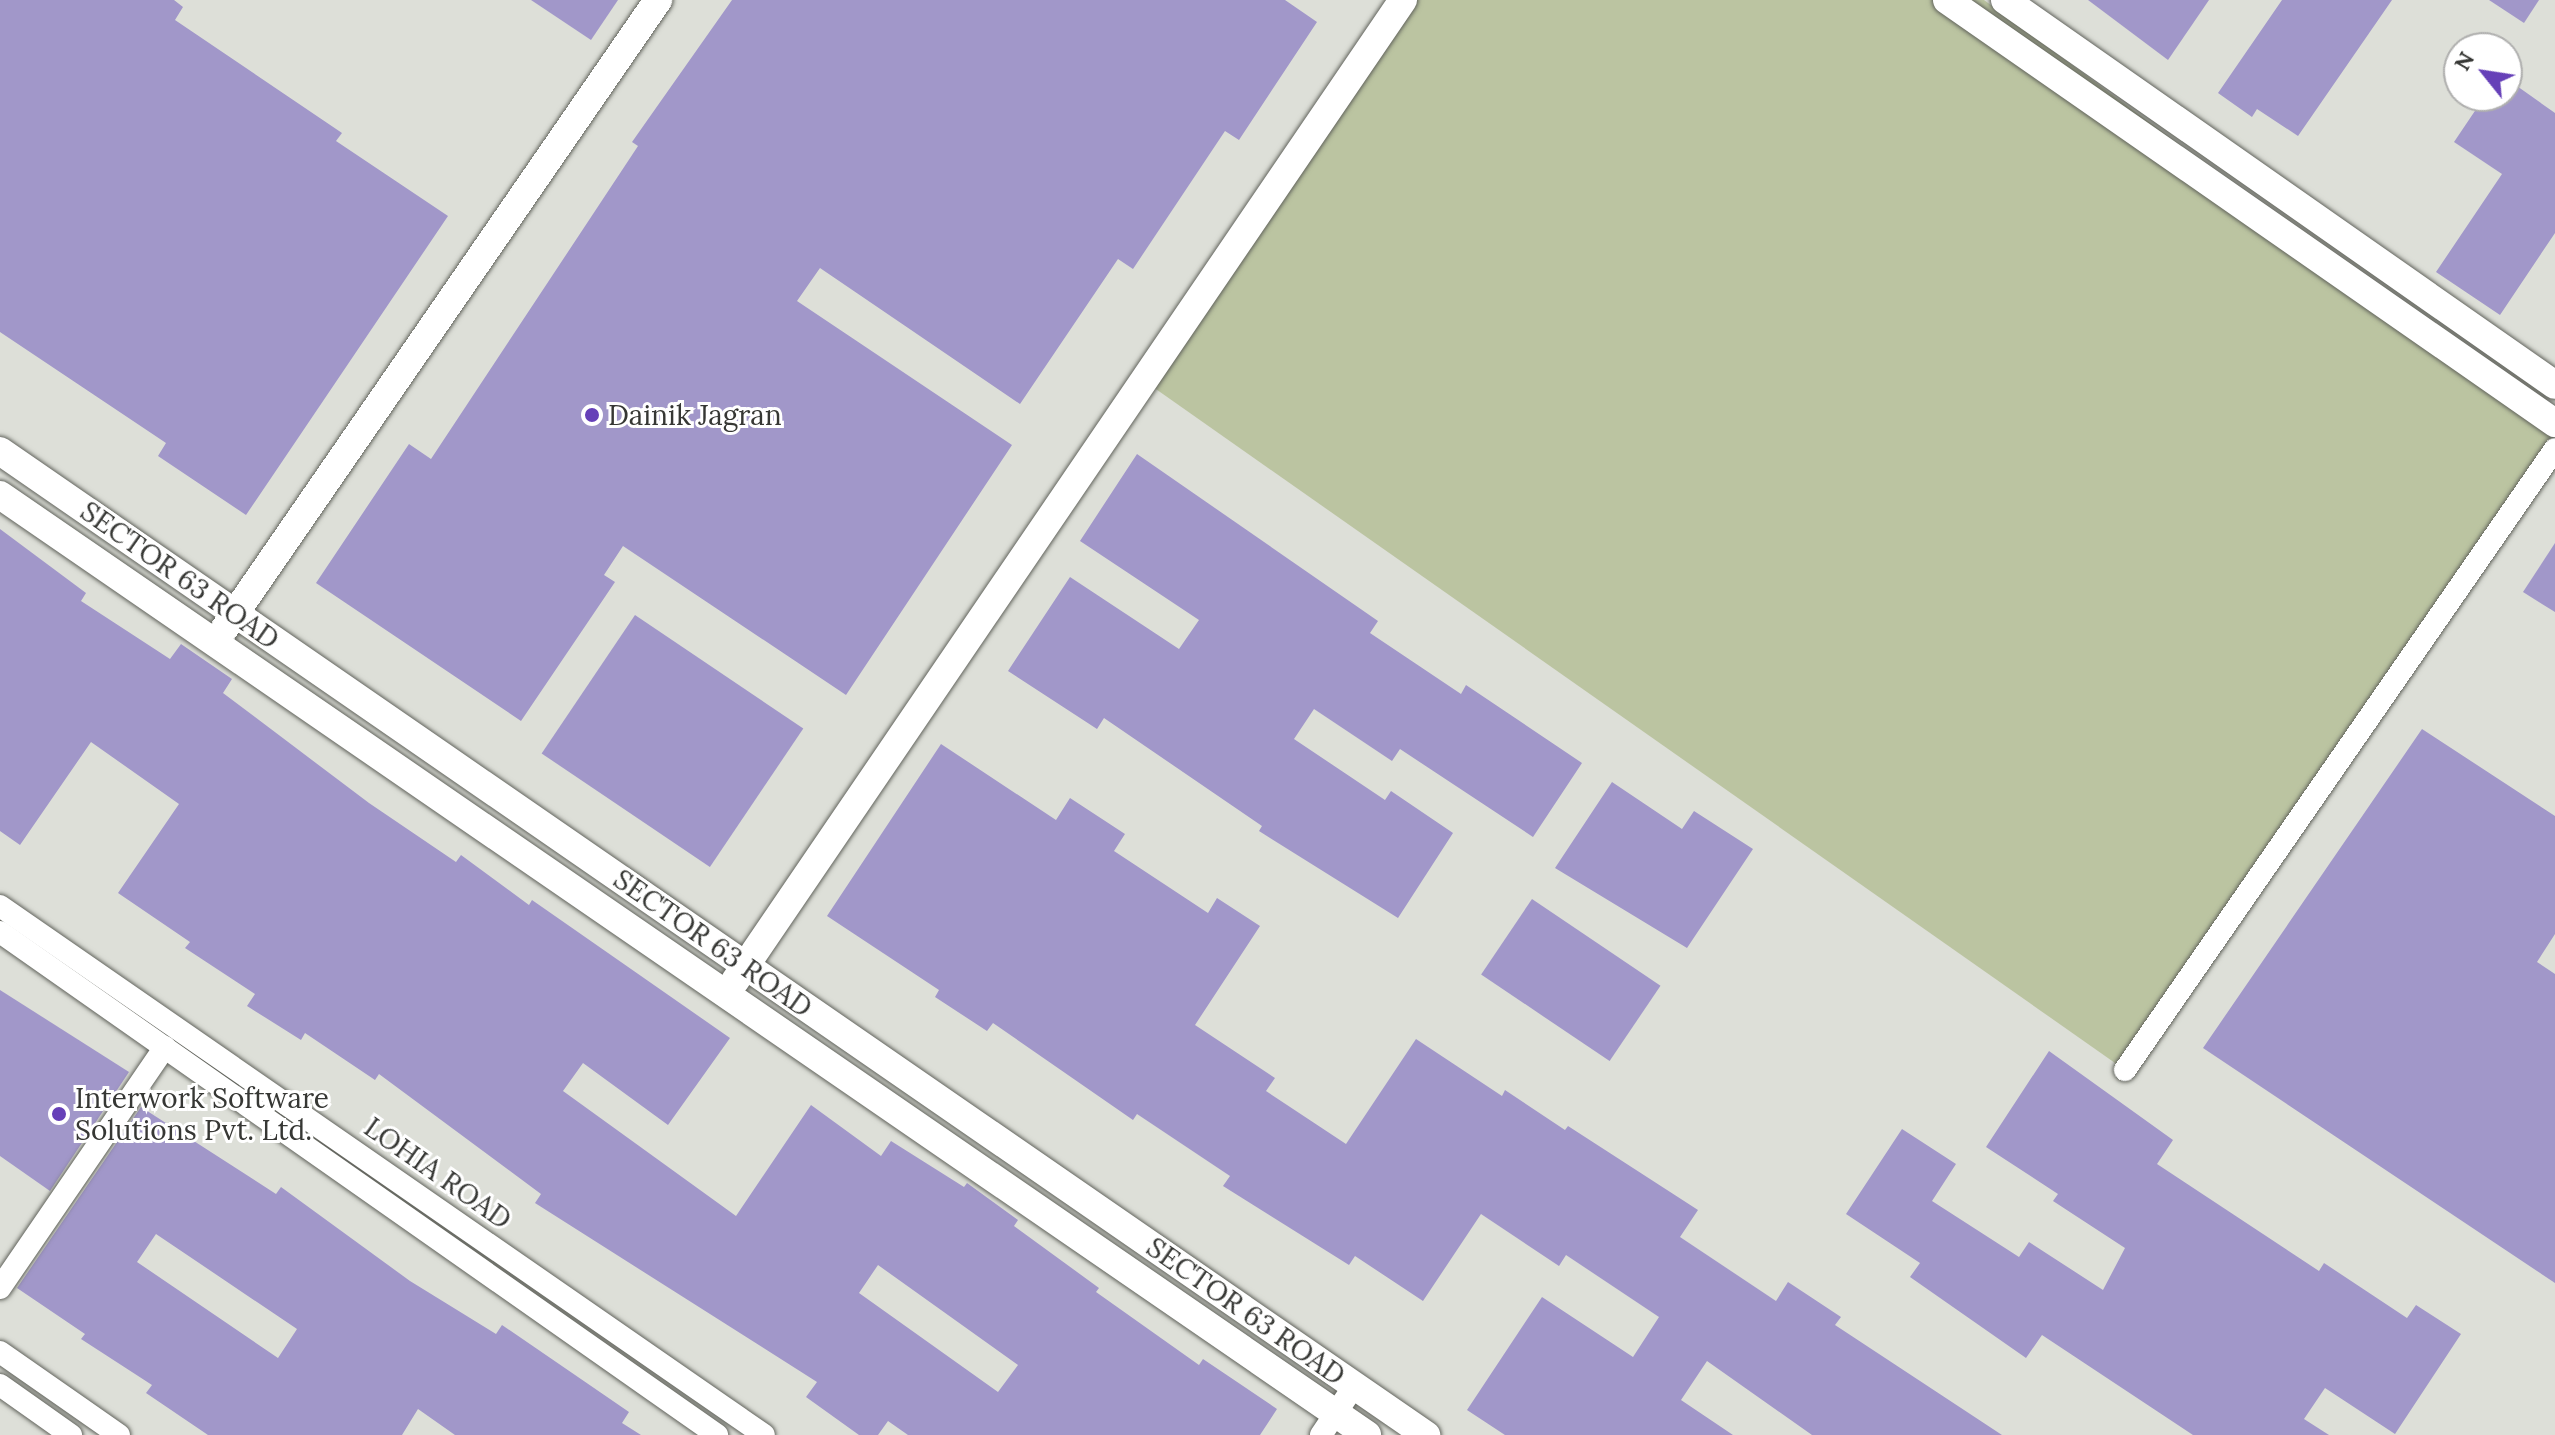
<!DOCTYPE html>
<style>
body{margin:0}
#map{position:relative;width:2555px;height:1435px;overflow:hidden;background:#dddfd8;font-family:Lora,serif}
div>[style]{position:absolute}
.green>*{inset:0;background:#bbc4a1}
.building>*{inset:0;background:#a197c9;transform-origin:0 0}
.roads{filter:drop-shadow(0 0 2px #61635c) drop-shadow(0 0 2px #61635c)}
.minor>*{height:22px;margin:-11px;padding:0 11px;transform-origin:11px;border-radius:11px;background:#fff}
.tertiary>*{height:28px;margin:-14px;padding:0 14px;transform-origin:14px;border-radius:14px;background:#fff}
.dots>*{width:22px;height:22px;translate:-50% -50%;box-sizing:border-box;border:4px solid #fff;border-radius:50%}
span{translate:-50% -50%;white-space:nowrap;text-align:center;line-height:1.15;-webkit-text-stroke:6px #fff;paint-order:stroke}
.poi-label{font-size:28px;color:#363734}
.left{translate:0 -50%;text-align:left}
.street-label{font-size:28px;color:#363734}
.north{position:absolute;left:2443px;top:32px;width:80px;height:80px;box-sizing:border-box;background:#fff;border:2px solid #afafae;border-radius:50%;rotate:300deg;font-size:22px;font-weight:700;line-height:32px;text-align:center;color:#363734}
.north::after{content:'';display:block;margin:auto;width:28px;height:36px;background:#6640b8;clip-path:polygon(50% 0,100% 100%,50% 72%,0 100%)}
</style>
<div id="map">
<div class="green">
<div style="clip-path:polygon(1403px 0,1984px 0,2555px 422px,2555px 449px,2125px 1070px,1143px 380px)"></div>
</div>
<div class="building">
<div style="clip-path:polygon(0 0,174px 0,183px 7px,175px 20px,342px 133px,336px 141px,448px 216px,246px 515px,158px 456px,166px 443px,0 332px)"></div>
<div style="clip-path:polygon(531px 0,618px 0,591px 40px)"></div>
<div style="clip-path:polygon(732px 0,1285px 0,1317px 22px,1239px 140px,1225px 131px,1133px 269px,1118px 259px,1020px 404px,820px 268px,797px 301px,1012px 445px,846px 695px,623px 546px,604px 575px,615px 582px,521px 721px,316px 583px,409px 444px,431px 459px,638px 146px,632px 142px)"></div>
<div style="clip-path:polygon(2088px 0,2209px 0,2168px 60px)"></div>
<div style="clip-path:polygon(2282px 0,2392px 0,2298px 136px,2257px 109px,2252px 117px,2218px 93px)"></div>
<div style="clip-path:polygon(2489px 0,2539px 0,2524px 23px)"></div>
<div style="clip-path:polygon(2507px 79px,2555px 113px,2555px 233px,2500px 315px,2436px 272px,2502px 174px,2454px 142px,2485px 96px,2507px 96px)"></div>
<div style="clip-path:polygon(1137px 454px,1378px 621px,1370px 633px,1461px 694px,1466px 685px,1582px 763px,1533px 837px,1400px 749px,1392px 761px,1314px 709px,1294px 739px,1385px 800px,1391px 791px,1453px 833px,1398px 918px,1259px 831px,1262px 826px,1104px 718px,1097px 729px,1008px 671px,1070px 577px,1179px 649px,1199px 620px,1080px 541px)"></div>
<div style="clip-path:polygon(evenodd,0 529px,86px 593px,81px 601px,170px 659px,181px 644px,232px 679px,223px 693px,369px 803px,456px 862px,461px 855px,529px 905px,532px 900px,730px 1038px,668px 1125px,583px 1063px,563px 1091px,736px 1216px,811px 1105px,881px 1156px,891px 1141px,964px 1187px,967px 1183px,1018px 1220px,1014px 1226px,1099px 1288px,1096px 1292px,1199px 1365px,1203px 1359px,1277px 1409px,1260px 1435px,908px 1435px,888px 1421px,878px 1435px,859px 1435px,806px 1397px,817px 1382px,535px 1203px,541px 1194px,379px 1074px,375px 1080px,305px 1033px,301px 1040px,247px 1006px,255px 994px,185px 948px,190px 942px,118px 893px,179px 804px,91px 742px,20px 845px,0 831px,0 529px,878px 1265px,1018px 1365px,998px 1392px,859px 1293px,878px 1265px)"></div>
<div style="clip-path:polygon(2555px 543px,2555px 612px,2523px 592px)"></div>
<div style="left:635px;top:615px;width:203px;height:167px;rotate:34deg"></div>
<div style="clip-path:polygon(2422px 729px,2555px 816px,2555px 934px,2537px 962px,2555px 974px,2555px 1283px,2203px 1048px)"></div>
<div style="clip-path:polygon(941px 744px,1056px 820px,1070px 798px,1125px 834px,1114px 851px,1208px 913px,1217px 898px,1260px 926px,1195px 1025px,1275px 1078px,1266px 1091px,1346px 1144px,1416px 1039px,1502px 1096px,1505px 1090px,1565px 1130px,1568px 1126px,1698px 1210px,1680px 1237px,1776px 1301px,1788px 1282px,1841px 1317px,1835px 1325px,2002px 1435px,1812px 1435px,1707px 1361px,1681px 1400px,1733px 1435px,1505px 1435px,1467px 1410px,1542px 1297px,1633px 1357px,1659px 1317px,1566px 1255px,1559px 1266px,1481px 1214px,1423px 1301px,1355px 1256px,1349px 1265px,1223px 1186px,1230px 1176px,1137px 1114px,1133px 1120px,993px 1023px,987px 1031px,935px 997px,939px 990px,827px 916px)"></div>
<div style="clip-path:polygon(1612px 782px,1682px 829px,1694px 811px,1753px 849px,1687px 948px,1555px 868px)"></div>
<div style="left:1532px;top:899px;width:155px;height:91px;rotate:34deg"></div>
<div style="clip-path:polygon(0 990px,129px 1072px,50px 1191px,0 1156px)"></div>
<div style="clip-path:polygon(2049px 1051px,2173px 1140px,2157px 1164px,2319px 1271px,2324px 1263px,2407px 1318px,2416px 1305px,2461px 1334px,2395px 1434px,2325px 1388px,2304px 1419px,2329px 1435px,2193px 1435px,2042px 1335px,2026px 1358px,1910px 1277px,1920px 1263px,1846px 1214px,1902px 1129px,1956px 1164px,1932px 1201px,2019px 1257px,2029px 1242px,2103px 1290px,2125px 1248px,2053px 1201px,2058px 1194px,1986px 1147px)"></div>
<div style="clip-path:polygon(evenodd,141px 1107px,276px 1194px,281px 1187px,410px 1281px,496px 1334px,502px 1325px,629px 1412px,622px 1423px,641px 1435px,455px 1435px,418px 1409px,402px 1435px,208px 1435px,146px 1393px,152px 1385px,81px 1339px,85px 1334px,17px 1288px,141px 1107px,156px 1234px,297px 1329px,278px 1358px,137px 1262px,156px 1234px)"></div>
</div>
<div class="roads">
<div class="minor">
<div style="left:0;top:906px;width:929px;rotate:34.7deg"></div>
<div style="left:0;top:932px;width:876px;rotate:35.05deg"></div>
<div style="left:2125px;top:1070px;width:755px;rotate:-55.3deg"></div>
<div style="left:0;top:1288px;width:292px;rotate:-55.6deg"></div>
<div style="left:0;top:1352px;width:145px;rotate:34.9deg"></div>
<div style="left:0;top:1385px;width:87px;rotate:35.2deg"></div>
<div style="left:1321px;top:1435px;width:59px;rotate:-56deg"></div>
</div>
<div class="tertiary">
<div style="left:1947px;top:0;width:741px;rotate:34.83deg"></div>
<div style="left:2005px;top:0;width:671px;rotate:34.99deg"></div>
<div style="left:0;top:451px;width:1733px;rotate:34.61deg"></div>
<div style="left:0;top:495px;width:1659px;rotate:34.51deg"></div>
<div style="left:225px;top:628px;width:763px;rotate:-55.41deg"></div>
<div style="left:735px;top:981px;width:1187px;rotate:-55.75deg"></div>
</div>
</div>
<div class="dots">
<div style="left:592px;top:415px;background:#6640b8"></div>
<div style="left:59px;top:1114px;background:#6640b8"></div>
</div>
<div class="poi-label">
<span class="left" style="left:608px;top:415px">Dainik Jagran</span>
<span class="left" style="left:75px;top:1114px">Interwork Software<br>Solutions Pvt. Ltd.</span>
</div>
<div class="street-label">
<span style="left:180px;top:575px;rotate:35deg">SECTOR 63 ROAD</span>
<span style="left:713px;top:943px;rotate:35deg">SECTOR 63 ROAD</span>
<span style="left:438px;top:1173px;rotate:35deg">LOHIA ROAD</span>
<span style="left:1246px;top:1311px;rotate:35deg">SECTOR 63 ROAD</span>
</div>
<div class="north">N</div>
</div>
